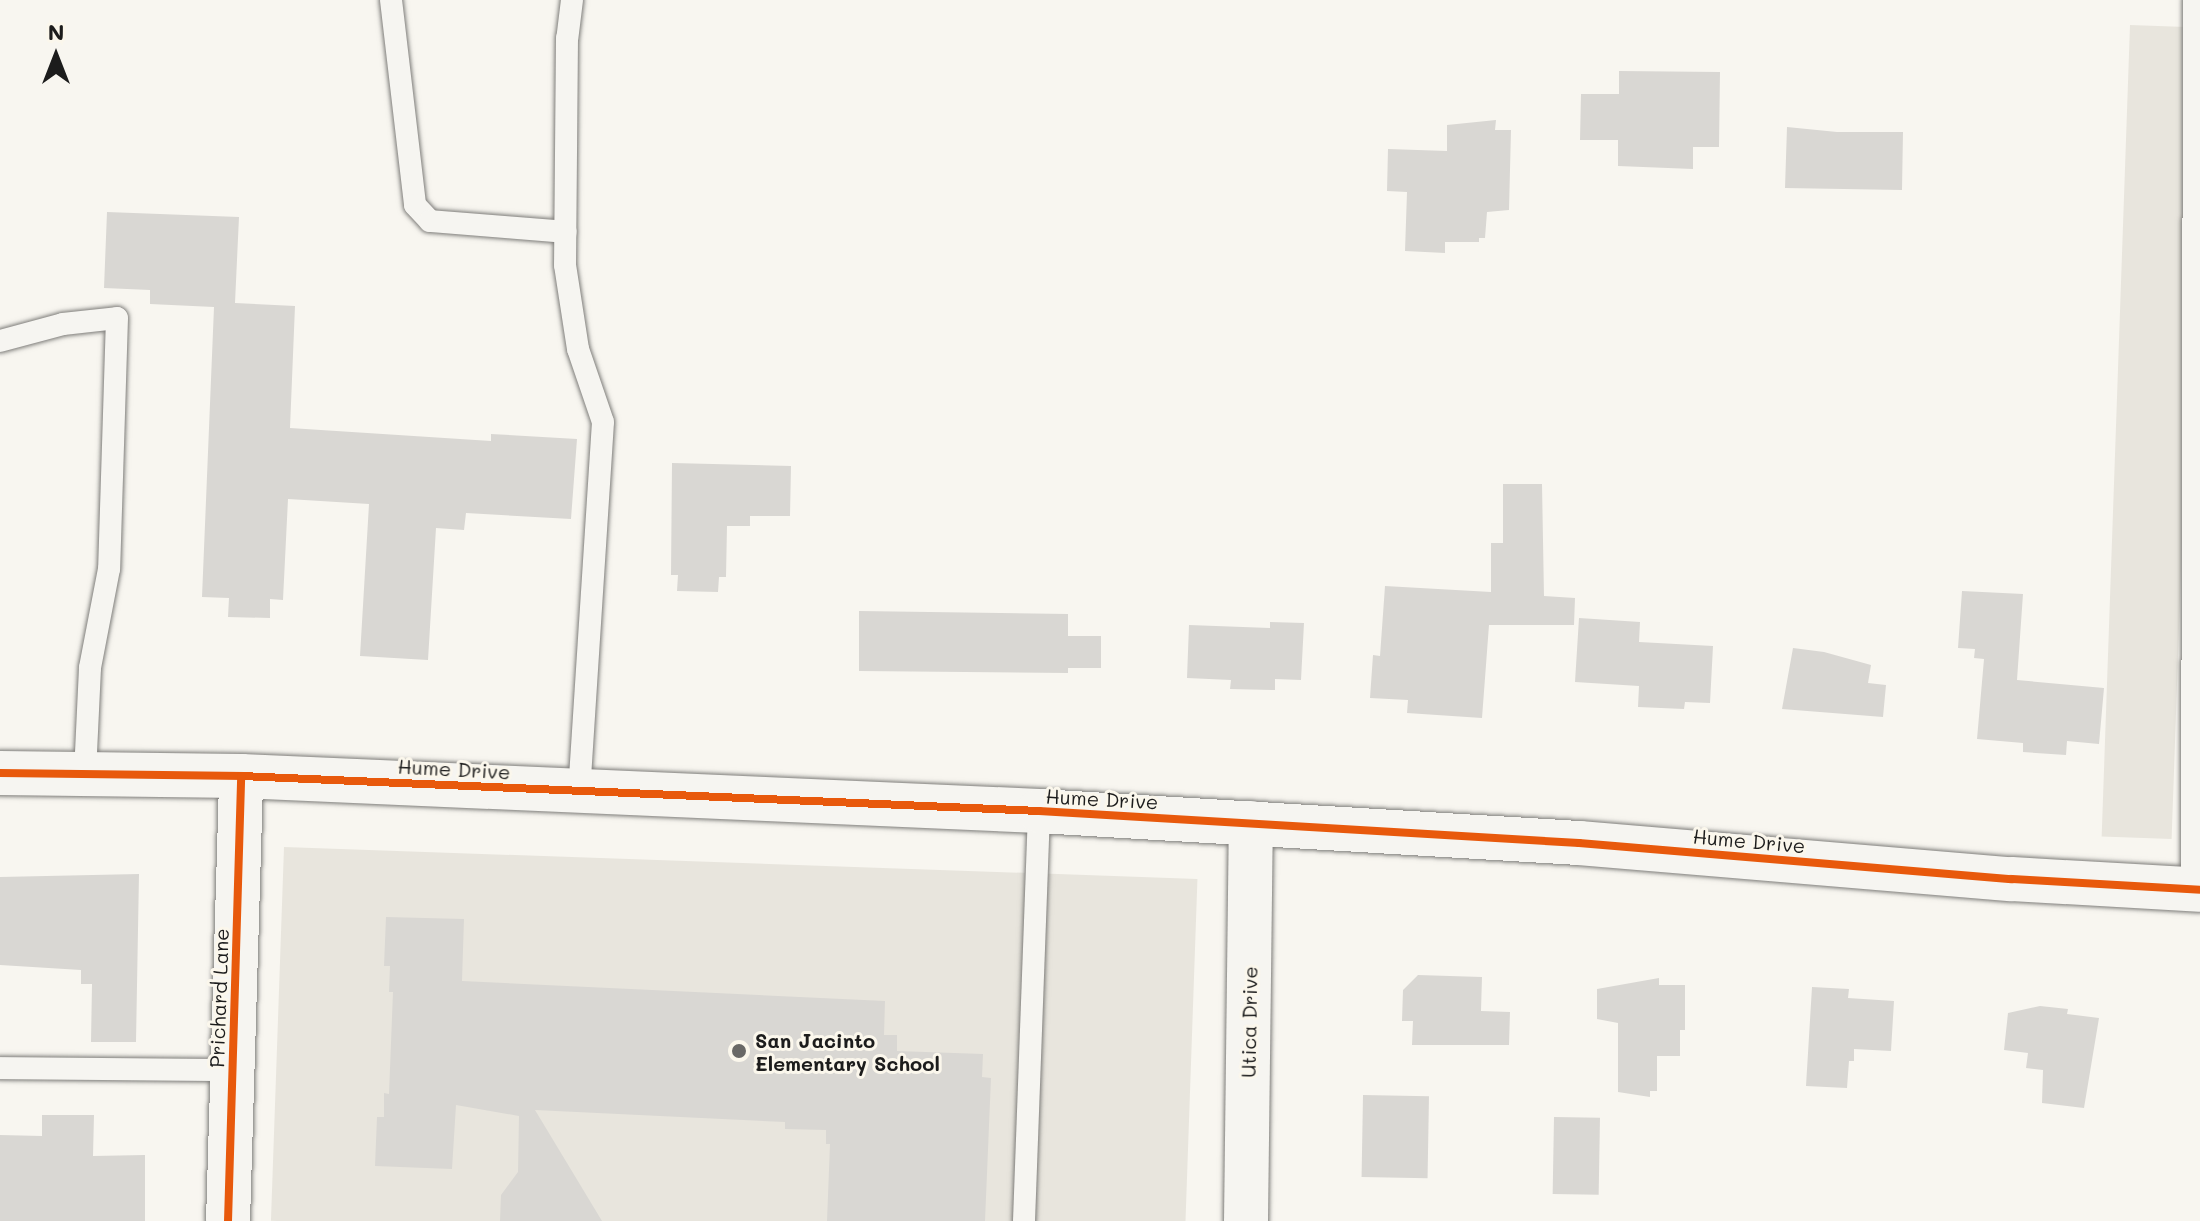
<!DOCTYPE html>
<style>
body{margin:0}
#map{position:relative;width:2200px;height:1221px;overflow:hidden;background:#f8f6f0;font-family:Mali,sans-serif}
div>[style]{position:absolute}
.built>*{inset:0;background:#e8e5dd;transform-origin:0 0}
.building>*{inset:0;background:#d9d7d3;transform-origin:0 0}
.roads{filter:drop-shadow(0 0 2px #7f7e7b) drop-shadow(0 0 2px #7f7e7b)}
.service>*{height:22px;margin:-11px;padding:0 11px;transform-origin:11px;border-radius:11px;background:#f6f5f1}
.minor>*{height:44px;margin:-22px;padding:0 22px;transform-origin:22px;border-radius:22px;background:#f6f5f1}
.tertiary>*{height:44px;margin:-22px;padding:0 22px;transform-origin:22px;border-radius:22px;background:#f6f5f1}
.cycleway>*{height:8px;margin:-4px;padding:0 4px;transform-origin:4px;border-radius:4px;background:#e8590c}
.dots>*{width:22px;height:22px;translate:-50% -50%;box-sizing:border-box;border:4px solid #fbf7ec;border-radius:50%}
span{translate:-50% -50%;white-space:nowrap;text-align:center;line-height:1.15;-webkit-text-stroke:6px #fbf7ec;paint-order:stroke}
.street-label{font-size:20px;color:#1c1c1c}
.poi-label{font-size:20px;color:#1c1c1c;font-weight:700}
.left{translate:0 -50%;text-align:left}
.north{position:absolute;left:16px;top:16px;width:80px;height:80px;-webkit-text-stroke:6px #fbf7ec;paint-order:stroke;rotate:0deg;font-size:22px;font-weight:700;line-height:32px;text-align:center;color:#1c1c1c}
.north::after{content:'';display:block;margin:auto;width:28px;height:36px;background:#1c1c1c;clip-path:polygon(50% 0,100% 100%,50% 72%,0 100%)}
</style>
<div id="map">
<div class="built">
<div style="left:2130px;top:25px;width:70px;height:812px;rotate:2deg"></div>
<div style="left:284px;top:847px;width:914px;height:374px;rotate:2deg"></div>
</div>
<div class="building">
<div style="clip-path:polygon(1619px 71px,1720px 72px,1719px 147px,1693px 147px,1693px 169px,1618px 166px,1618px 140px,1580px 140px,1581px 94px,1619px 94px)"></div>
<div style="clip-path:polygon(1496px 120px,1495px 130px,1511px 130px,1509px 210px,1487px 212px,1485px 238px,1479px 238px,1479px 242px,1445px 242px,1445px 253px,1405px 251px,1407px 192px,1387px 191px,1388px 149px,1447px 151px,1447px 125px)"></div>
<div style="clip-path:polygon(1787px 127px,1837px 132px,1903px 132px,1902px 190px,1785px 188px)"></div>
<div style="clip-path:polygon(107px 212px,239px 217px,235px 303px,295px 306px,290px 428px,491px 441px,491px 434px,577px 439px,571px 519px,466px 513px,464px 530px,436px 528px,428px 660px,360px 656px,369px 504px,288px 499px,283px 600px,270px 599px,270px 618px,228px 617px,229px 598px,202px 597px,214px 307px,150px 304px,150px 290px,104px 288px)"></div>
<div style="clip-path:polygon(672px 463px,791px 466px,790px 516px,750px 516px,750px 526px,727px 526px,726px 577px,719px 577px,718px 592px,677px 591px,678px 575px,671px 575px)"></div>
<div style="clip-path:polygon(1503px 484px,1542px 484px,1544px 596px,1575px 598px,1574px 625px,1489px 625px,1482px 718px,1407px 713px,1408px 700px,1370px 698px,1373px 655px,1380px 656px,1385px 586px,1491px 592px,1491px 543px,1503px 543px)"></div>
<div style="clip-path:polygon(1962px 591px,2023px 594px,2017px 680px,2104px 688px,2099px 744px,2067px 741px,2066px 755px,2023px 752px,2023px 743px,1977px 739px,1984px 659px,1974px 658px,1975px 649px,1958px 648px)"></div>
<div style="clip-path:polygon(859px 611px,1068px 614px,1068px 636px,1101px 636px,1101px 668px,1068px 668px,1068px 673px,859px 671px)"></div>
<div style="clip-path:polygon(1579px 618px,1640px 622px,1639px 642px,1713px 646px,1710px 703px,1685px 702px,1684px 709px,1638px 707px,1639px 686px,1575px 682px)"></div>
<div style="clip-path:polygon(1270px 622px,1304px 623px,1301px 680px,1275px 679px,1275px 690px,1230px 689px,1231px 680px,1187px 678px,1189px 625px,1270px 628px)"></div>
<div style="clip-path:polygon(1793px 648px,1824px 652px,1871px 665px,1868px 683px,1886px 685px,1883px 717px,1782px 709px)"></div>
<div style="clip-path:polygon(139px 874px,136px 1042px,91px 1042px,92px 984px,81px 984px,81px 970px,0 965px,0 877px)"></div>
<div style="clip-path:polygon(386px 917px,464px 919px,462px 981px,885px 1001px,884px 1035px,897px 1035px,897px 1051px,983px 1054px,982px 1077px,991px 1078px,985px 1221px,827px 1221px,830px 1144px,826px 1144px,826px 1130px,785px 1129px,785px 1122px,535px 1110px,602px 1221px,500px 1221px,501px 1195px,518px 1172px,519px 1116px,456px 1105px,452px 1169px,375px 1166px,377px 1117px,384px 1117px,384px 1093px,389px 1094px,393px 992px,389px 992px,390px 966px,384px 966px)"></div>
<div style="clip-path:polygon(1418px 975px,1482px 977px,1481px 1011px,1510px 1012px,1509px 1045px,1412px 1045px,1413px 1021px,1402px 1021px,1403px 990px)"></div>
<div style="clip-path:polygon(1659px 978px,1659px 985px,1685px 985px,1685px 1030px,1680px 1030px,1680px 1056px,1657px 1056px,1657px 1091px,1650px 1091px,1650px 1097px,1618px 1092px,1618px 1023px,1597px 1019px,1597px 989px)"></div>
<div style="clip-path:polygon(1812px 987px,1849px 989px,1848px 998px,1894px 1001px,1891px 1051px,1854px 1049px,1854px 1061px,1849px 1061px,1847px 1088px,1806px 1086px)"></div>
<div style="clip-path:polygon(2040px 1006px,2068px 1009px,2067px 1014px,2099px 1018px,2084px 1108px,2042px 1103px,2043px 1070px,2026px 1068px,2028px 1053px,2004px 1050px,2008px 1013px)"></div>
<div style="left:1363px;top:1095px;width:66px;height:82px;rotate:1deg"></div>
<div style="clip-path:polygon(42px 1115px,94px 1115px,93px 1156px,145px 1155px,145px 1221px,0 1221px,0 1135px,42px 1136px)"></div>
<div style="left:1554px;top:1117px;width:46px;height:77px;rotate:1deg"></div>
</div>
<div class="roads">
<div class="service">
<div style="left:391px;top:0;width:206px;rotate:83.3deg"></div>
<div style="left:415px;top:205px;width:22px;rotate:47deg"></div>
<div style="left:430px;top:221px;width:136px;rotate:4.6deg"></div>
<div style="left:572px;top:0;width:38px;rotate:97deg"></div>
<div style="left:567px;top:38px;width:227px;rotate:90.5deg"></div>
<div style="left:565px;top:265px;width:85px;rotate:81.2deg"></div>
<div style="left:578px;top:349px;width:77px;rotate:71.1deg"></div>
<div style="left:603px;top:422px;width:370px;rotate:93.7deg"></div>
<div style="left:0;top:341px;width:65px;rotate:-15.1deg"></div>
<div style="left:63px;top:324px;width:54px;rotate:-6.3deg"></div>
<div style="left:117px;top:318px;width:251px;rotate:91.8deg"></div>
<div style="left:109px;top:569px;width:101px;rotate:100.9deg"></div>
<div style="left:90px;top:668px;width:105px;rotate:92.7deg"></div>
<div style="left:2192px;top:890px;width:890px;rotate:-89.87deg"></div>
<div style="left:0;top:1068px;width:233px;rotate:0.5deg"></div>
<div style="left:1024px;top:1221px;width:410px;rotate:-87.9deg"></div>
</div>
<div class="minor">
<div style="left:228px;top:1221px;width:445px;rotate:-88.3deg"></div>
<div style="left:1246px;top:1221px;width:398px;rotate:-89.3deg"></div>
</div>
<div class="tertiary">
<div style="left:0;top:773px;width:241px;rotate:0.7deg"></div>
<div style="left:241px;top:776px;width:799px;rotate:2.51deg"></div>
<div style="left:1039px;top:811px;width:541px;rotate:3.39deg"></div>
<div style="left:1579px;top:843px;width:434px;rotate:4.8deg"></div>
<div style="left:2012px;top:879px;width:188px;rotate:3.3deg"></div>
</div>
</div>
<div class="cycleway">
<div style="left:0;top:773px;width:241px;rotate:0.7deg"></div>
<div style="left:241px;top:776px;width:799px;rotate:2.51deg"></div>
<div style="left:1039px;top:811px;width:541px;rotate:3.39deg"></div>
<div style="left:1579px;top:843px;width:434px;rotate:4.8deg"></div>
<div style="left:2012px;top:879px;width:188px;rotate:3.3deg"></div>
<div style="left:228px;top:1221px;width:445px;rotate:-88.3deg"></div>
</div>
<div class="dots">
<div style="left:739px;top:1051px;background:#696866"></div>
</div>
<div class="street-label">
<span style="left:454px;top:769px;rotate:3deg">Hume Drive</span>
<span style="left:1102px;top:799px;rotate:3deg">Hume Drive</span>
<span style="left:1749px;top:841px;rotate:5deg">Hume Drive</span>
<span style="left:219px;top:998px;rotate:-88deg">Prichard Lane</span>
<span style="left:1249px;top:1022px;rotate:-89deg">Utica Drive</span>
</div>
<div class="poi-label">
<span class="left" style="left:755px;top:1052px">San Jacinto<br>Elementary School</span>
</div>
<div class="north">N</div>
</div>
